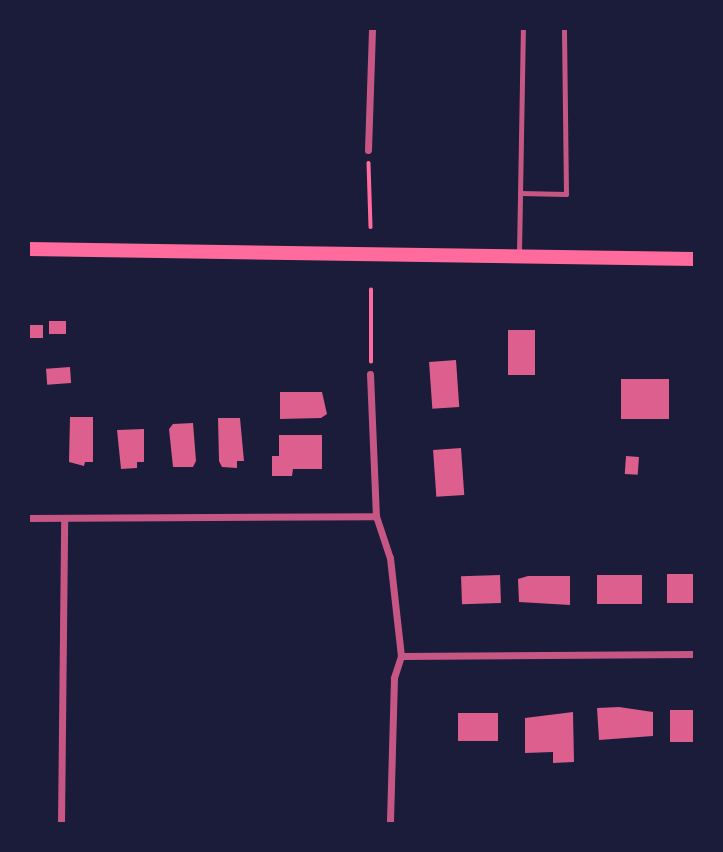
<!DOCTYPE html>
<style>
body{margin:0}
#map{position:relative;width:723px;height:852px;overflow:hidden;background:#1b1b3a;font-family:Signika,sans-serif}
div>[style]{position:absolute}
.building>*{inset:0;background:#dd5f8e;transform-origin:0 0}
.path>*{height:3.5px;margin:-1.75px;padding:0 1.75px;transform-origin:1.75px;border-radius:1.75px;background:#ff6b9d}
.service>*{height:5px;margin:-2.5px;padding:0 2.5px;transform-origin:2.5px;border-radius:2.5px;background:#c65784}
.minor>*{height:7px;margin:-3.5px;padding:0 3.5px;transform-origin:3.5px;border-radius:3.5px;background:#c65784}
.secondary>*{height:14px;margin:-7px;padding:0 7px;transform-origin:7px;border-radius:7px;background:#ff6b9d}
span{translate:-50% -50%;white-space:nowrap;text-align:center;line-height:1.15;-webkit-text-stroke:5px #1b1b3a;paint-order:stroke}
.frame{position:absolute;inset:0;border:30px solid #1b1b3a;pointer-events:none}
</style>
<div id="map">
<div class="building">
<div style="left:66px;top:321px;width:13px;height:17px;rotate:90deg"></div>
<div style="left:28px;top:325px;width:15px;height:13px"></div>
<div style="left:535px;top:330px;width:45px;height:27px;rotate:90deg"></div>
<div style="left:456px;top:360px;width:47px;height:27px;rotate:86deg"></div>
<div style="left:70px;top:367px;width:16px;height:24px;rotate:86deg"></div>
<div style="left:621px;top:379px;width:48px;height:40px"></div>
<div style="clip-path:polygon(280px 392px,322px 392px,327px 414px,321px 418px,280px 419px)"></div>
<div style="clip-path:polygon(70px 417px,93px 417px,93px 462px,85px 462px,84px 466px,69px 462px)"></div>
<div style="clip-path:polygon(218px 418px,240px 418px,244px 461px,237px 461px,237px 468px,222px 467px,219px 461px)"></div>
<div style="clip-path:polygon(193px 423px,196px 461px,193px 467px,173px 467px,169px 429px,173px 424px)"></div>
<div style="clip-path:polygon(144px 429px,144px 462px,137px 462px,137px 468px,121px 469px,117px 430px)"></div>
<div style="clip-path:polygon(279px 435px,322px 435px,322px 469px,293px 469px,292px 476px,272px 476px,272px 456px,279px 456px)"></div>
<div style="left:461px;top:448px;width:47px;height:28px;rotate:86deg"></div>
<div style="left:626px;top:456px;width:13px;height:18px;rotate:4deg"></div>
<div style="left:667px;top:574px;width:28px;height:29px"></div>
<div style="left:500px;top:575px;width:28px;height:39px;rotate:88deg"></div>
<div style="left:597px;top:575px;width:45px;height:29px"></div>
<div style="clip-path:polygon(528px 576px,570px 576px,570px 605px,519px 602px,518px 579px)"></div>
<div style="clip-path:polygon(619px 707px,653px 712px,653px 736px,599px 740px,597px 708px)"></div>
<div style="left:670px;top:710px;width:25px;height:32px"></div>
<div style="clip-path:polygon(573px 712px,574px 762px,553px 763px,553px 752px,525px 753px,525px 718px)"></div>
<div style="left:498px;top:713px;width:28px;height:40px;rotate:90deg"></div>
</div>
<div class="path">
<div style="left:369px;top:163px;width:64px;rotate:88.2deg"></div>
<div style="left:371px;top:362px;width:72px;rotate:-90deg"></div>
</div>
<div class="service">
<div style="left:520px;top:193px;width:46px;rotate:1.2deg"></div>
<div style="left:566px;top:194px;width:166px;rotate:-90.7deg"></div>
<div style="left:519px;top:253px;width:225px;rotate:-89deg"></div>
</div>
<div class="minor">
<div style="left:368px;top:150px;width:122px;rotate:-88.1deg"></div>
<div style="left:370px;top:374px;width:142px;rotate:87.6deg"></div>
<div style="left:376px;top:516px;width:44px;rotate:71.6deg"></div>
<div style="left:390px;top:558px;width:99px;rotate:83.6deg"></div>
<div style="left:401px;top:656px;width:23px;rotate:108deg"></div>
<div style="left:394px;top:678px;width:146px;rotate:91.6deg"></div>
<div style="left:28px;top:518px;width:348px;rotate:-0.3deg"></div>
<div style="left:401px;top:656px;width:294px;rotate:-0.4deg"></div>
<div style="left:61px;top:824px;width:306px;rotate:-89.4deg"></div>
</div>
<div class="secondary">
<div style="left:28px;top:249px;width:667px;rotate:0.86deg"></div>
</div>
<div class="frame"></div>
</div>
